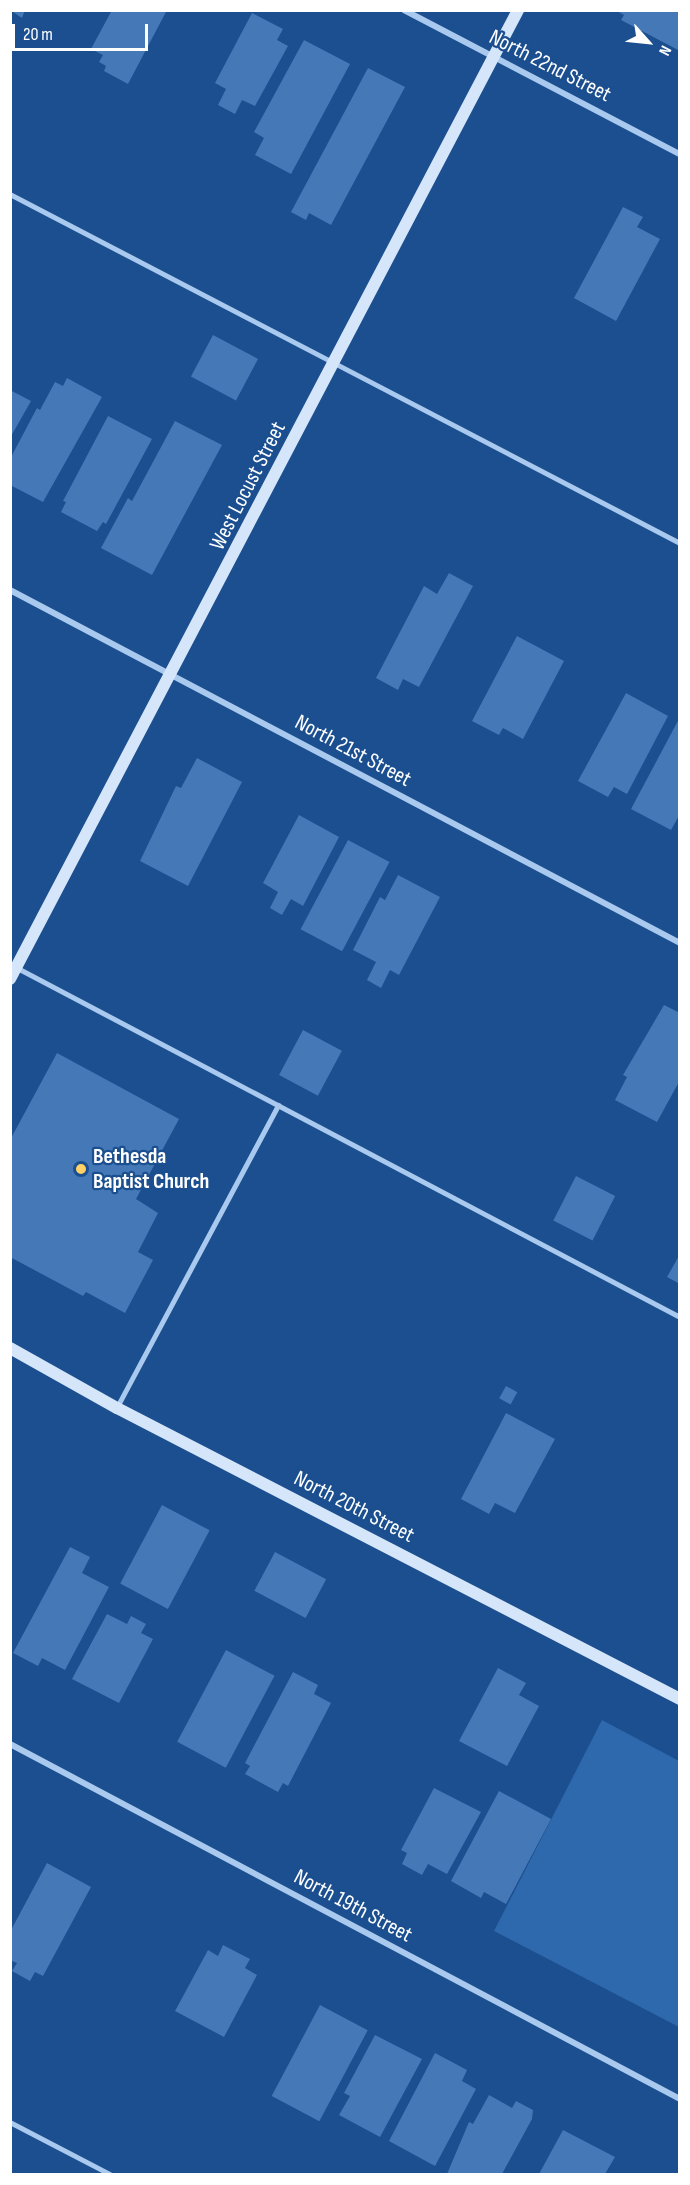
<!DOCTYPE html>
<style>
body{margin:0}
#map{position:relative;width:690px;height:2185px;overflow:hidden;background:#1b4f8f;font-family:"Sofia Sans Condensed",sans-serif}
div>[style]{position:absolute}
.green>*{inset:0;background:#2e69ad}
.building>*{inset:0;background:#4478b7;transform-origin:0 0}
.lane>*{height:4.5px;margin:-2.25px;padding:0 2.25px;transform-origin:2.25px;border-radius:2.25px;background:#a9c9ee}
.street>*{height:6px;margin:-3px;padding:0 3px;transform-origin:3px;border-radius:3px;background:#a9c9ee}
.secondary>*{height:12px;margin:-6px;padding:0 6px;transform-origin:6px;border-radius:6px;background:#d6e6fa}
.dots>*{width:16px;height:16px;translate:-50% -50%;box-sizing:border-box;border:3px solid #1b4f8f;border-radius:50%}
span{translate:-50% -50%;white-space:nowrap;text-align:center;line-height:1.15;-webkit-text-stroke:4.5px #1b4f8f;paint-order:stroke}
.street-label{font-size:22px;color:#fff}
.poi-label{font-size:22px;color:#fff;font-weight:700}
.left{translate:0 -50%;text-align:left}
.frame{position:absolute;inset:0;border:12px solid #fff;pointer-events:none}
.north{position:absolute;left:618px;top:12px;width:60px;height:60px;-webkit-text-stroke:4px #1b4f8f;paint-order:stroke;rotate:117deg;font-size:16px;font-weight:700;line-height:24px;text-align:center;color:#fff}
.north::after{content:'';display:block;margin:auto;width:21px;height:27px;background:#fff;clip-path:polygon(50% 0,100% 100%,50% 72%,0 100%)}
.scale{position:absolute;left:12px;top:24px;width:136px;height:27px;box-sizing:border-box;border:3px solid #fff;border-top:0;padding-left:8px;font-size:18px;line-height:21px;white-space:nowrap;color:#fff;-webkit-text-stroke:4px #1b4f8f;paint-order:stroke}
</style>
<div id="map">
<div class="green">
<div style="clip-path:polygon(602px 1720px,679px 1761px,679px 2027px,494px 1931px)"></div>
</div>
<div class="building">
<div style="clip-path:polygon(10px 10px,25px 10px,22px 18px)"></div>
<div style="clip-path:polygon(112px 10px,167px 10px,128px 84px,104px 71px,106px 66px,99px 62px,103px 55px,91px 49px)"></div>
<div style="clip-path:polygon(615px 10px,680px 10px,680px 51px,621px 20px,624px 15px)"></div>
<div style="clip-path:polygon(252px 13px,283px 29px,277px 40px,288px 46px,255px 106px,242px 100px,235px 114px,218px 105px,226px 89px,215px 83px)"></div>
<div style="clip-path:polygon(304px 40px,350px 64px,291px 174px,255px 155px,264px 138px,254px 132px)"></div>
<div style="clip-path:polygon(368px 68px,405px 87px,331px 225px,309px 213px,306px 220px,291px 212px)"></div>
<div style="clip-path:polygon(623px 207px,643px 217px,637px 227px,660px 239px,616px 321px,574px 298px)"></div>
<div style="left:213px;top:335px;width:51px;height:47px;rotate:28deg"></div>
<div style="clip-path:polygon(67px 378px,102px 397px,43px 502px,10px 485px,10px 459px,37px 408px,40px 410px,55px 382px,63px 386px)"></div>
<div style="clip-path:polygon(10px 390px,31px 401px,10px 438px)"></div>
<div style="clip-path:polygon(108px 416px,152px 439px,106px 524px,103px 522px,97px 531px,61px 512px,66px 502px,63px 501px)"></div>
<div style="clip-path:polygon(175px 421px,222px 445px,152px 575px,101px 548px,128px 498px,132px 501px)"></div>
<div style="clip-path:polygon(449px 573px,473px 586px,419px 687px,403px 679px,398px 690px,376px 678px,424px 586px,437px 594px)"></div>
<div style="clip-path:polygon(517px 636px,564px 661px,523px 739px,503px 728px,499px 735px,472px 721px)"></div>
<div style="clip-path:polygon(626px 693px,668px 716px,627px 794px,614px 787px,608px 797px,578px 781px)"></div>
<div style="clip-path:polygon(680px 717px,680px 814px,671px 830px,631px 809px)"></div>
<div style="clip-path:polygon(197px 758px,242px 782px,188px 886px,140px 861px,176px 786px,181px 788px)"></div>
<div style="clip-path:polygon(299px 815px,339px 837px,303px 906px,291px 899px,282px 915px,270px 908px,278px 892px,263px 883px)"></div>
<div style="left:348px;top:840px;width:47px;height:101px;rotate:28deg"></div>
<div style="clip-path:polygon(398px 875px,440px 897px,399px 975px,390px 970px,381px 988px,367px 980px,376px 962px,353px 950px,380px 897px,385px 900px)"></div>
<div style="clip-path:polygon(664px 1005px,680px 1013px,680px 1080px,657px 1122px,615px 1100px,627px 1077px,623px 1075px)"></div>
<div style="left:303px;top:1030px;width:44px;height:51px;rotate:28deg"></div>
<div style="clip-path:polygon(57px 1053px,179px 1119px,136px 1199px,158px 1213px,138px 1252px,153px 1260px,125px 1313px,86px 1292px,83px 1296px,10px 1257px,10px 1140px)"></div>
<div style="left:576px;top:1176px;width:44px;height:50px;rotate:27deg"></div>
<div style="clip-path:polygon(680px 1254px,680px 1284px,667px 1277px)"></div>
<div style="left:506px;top:1386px;width:13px;height:14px;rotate:29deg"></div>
<div style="clip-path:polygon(506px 1413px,555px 1439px,515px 1513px,495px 1503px,489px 1514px,461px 1499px)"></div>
<div style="left:162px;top:1505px;width:54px;height:89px;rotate:28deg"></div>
<div style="clip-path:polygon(70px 1547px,90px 1557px,82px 1573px,109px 1587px,65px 1670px,42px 1658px,38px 1666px,13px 1653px)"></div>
<div style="left:275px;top:1552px;width:58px;height:44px;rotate:28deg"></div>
<div style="clip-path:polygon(107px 1614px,127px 1624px,131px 1616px,146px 1624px,141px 1633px,153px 1639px,119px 1703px,72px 1679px)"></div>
<div style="left:226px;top:1650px;width:55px;height:104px;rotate:28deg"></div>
<div style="clip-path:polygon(498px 1668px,526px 1683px,519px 1695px,539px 1706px,507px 1766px,459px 1741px)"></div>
<div style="clip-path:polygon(293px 1672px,318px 1685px,314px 1694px,331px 1703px,288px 1786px,283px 1783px,278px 1792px,245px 1774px,250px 1766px,245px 1763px)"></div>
<div style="clip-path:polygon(434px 1788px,481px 1812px,447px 1874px,428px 1864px,422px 1875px,402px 1864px,407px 1853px,401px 1850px)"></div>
<div style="clip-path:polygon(499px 1791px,551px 1819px,506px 1904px,484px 1892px,481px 1898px,451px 1881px)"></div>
<div style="clip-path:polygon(47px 1863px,91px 1887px,43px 1976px,35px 1972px,30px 1981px,12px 1971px,17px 1963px,10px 1960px,10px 1932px)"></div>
<div style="clip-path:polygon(223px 1945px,250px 1959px,245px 1968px,257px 1975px,224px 2037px,175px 2011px,208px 1950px,218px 1956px)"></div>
<div style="left:320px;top:2005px;width:54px;height:103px;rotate:28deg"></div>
<div style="clip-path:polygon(375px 2035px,422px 2059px,380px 2137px,339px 2115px,350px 2096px,344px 2093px)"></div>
<div style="clip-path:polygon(435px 2053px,467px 2070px,462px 2081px,476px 2089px,435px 2166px,389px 2141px)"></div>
<div style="clip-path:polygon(489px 2095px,512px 2108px,516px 2101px,533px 2110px,532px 2119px,502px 2174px,447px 2174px,469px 2122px,473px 2124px)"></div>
<div style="clip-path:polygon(563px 2130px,615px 2157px,605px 2174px,539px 2174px)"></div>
</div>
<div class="lane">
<div style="left:10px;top:194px;width:755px;rotate:27.51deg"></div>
<div style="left:10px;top:964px;width:757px;rotate:27.78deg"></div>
<div style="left:117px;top:1407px;width:342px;rotate:-61.9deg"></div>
<div style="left:10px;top:2122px;width:113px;rotate:27.5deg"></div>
</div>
<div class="street">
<div style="left:404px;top:10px;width:311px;rotate:27.6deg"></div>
<div style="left:10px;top:590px;width:757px;rotate:27.78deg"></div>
<div style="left:10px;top:1744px;width:758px;rotate:27.92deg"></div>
</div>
<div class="secondary">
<div style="left:10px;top:979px;width:1094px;rotate:-62.33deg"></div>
<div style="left:10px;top:1348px;width:123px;rotate:29.3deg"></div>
<div style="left:117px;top:1408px;width:634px;rotate:27.33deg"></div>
</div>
<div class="dots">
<div style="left:81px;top:1169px;background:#ffd166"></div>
</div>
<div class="street-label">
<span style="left:550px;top:66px;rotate:27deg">North 22nd Street</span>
<span style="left:248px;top:486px;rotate:-63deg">West Locust Street</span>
<span style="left:353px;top:751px;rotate:28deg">North 21st Street</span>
<span style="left:354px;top:1507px;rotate:27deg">North 20th Street</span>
<span style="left:353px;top:1906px;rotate:28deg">North 19th Street</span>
</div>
<div class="poi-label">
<span class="left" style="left:93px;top:1169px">Bethesda<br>Baptist Church</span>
</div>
<div class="frame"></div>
<div class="north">N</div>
<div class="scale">20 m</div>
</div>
